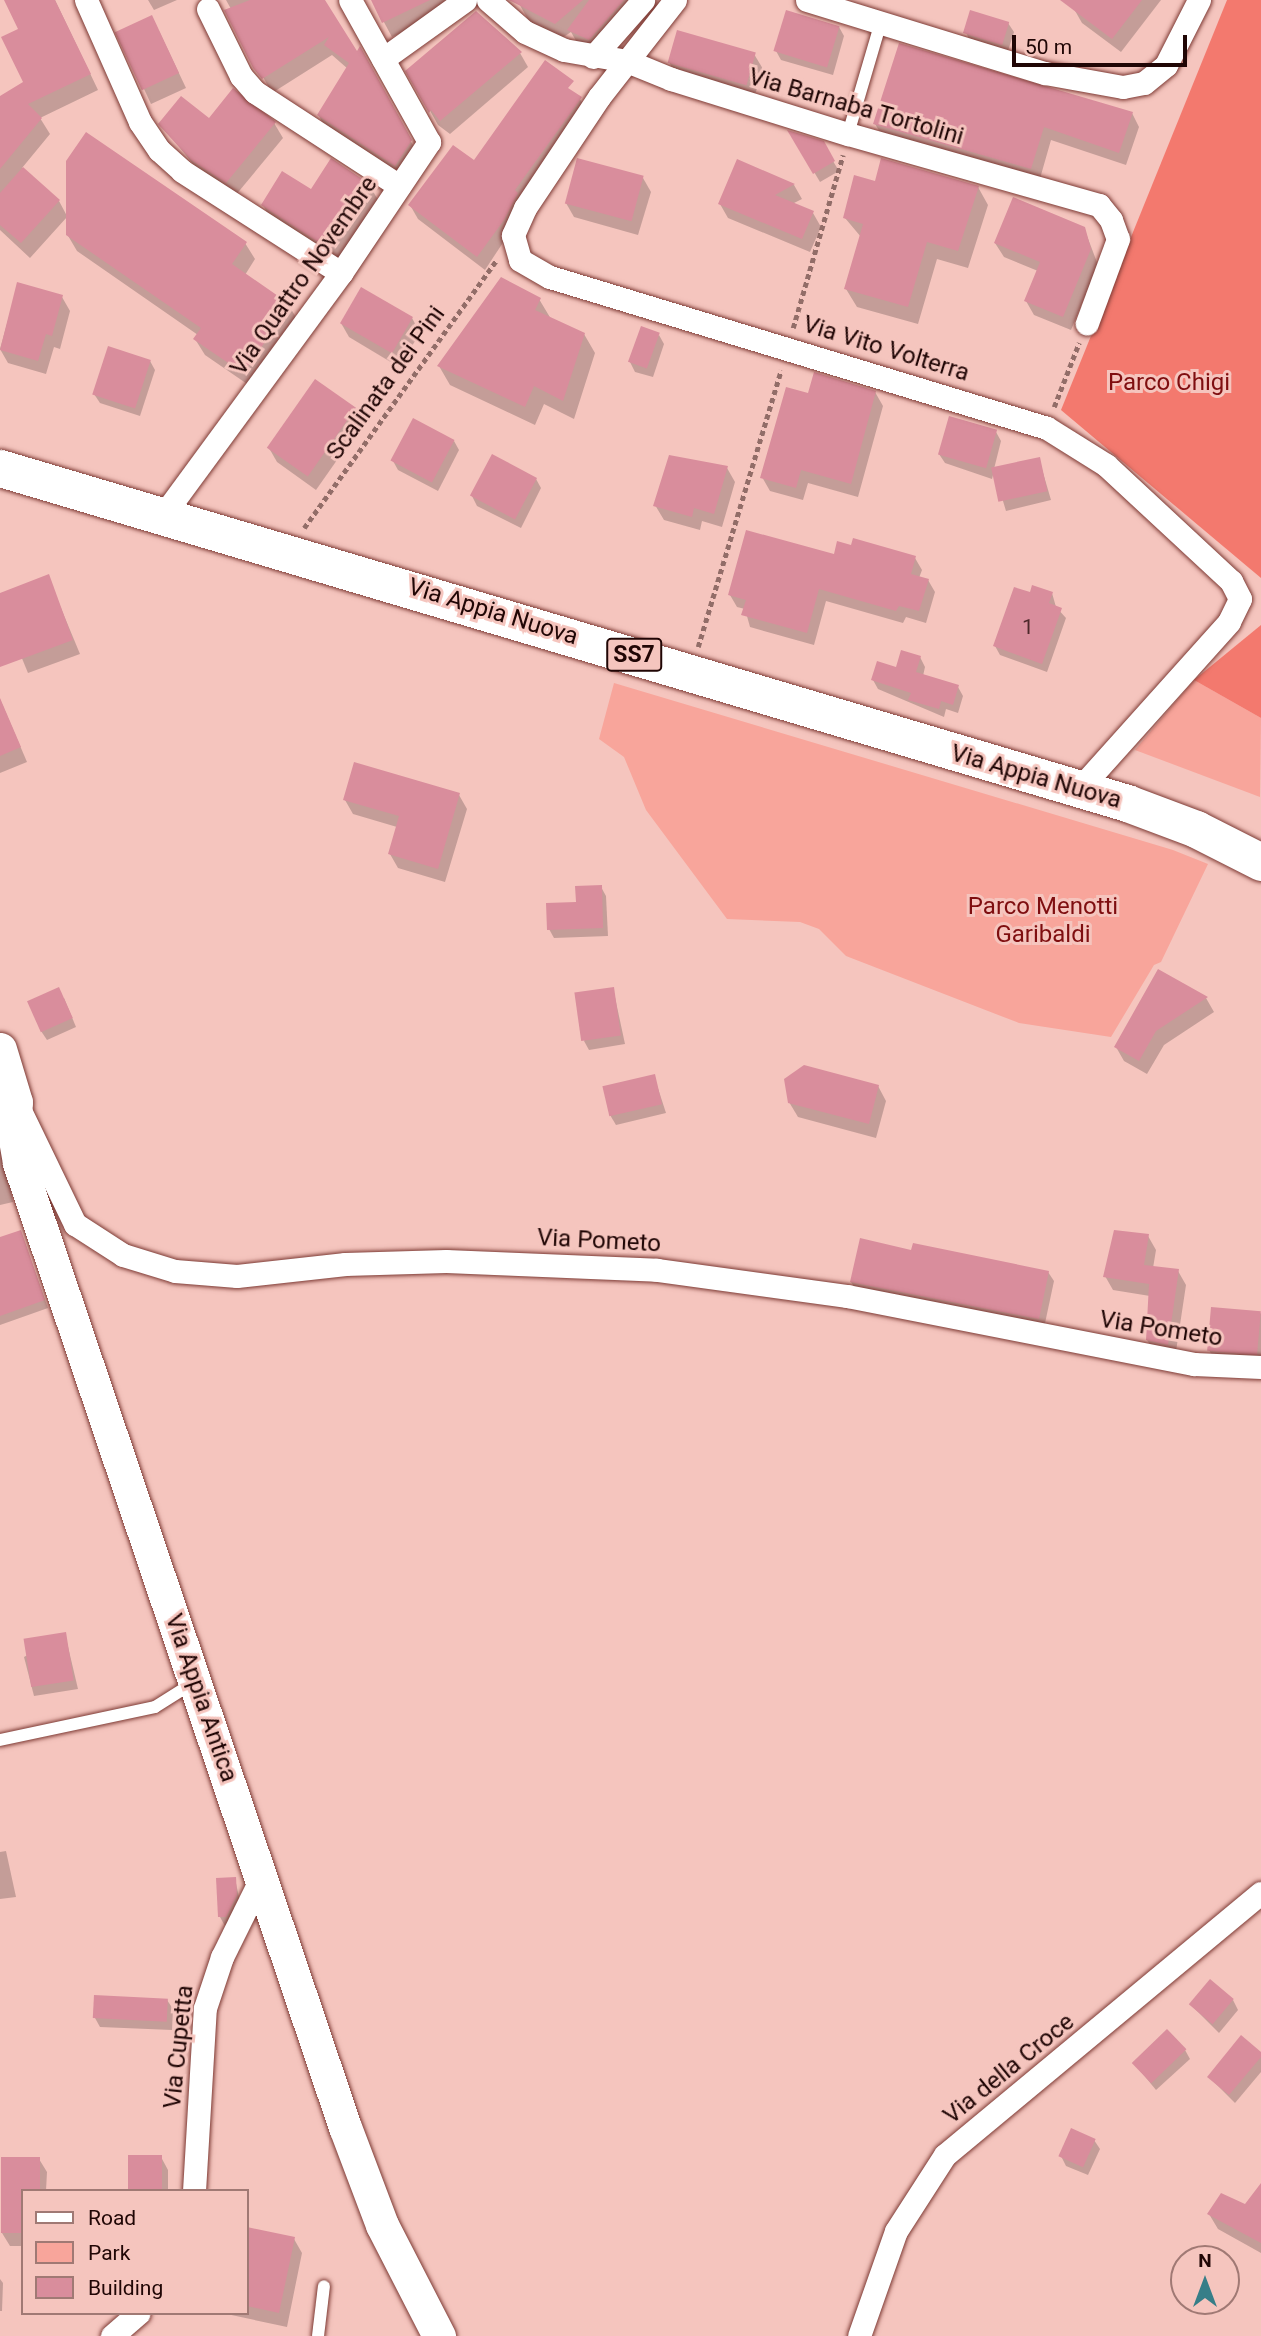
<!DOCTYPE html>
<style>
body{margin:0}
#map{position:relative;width:1261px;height:2336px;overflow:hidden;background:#f5c5be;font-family:Roboto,sans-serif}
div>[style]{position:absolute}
.green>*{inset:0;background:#f8a59b}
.forest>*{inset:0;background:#f3796e}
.shadow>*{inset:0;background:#0003}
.building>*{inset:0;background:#d98d9c;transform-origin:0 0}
.path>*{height:4.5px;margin-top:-2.25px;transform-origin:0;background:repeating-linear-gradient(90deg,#926d68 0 5px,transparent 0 8.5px)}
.roads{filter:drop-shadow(0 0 2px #7d3a34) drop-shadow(0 0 2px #7d3a34)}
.lane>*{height:12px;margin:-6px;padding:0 6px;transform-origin:6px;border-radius:6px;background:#fff}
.street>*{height:23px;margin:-11.5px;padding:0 11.5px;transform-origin:11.5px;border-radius:11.5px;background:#fff}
.secondary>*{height:33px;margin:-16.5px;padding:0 16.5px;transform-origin:16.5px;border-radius:16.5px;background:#fff}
.primary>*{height:37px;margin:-18.5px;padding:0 18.5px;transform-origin:18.5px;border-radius:18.5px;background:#fff}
span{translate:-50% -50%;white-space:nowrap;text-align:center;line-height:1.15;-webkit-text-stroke:6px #f5c5be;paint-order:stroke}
.number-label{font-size:21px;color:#4e282b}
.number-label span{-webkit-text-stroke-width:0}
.shield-label span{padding:2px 5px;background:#f5c5be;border:2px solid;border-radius:5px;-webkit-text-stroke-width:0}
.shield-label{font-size:23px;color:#200605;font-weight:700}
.street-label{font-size:24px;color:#200605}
.park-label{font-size:24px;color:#7f0e10}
.legend{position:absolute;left:21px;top:2189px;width:228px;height:126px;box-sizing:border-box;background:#f5c5be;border:2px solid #a07974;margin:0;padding:9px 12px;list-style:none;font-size:21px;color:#200605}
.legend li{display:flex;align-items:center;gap:14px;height:35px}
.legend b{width:35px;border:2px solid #a07974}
.north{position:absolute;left:1170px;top:2245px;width:70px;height:70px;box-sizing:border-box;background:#f5c5be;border:2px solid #a07974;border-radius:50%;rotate:0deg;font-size:19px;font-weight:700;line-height:28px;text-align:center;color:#200605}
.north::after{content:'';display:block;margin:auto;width:24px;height:32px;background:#377e88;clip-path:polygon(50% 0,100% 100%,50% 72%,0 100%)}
.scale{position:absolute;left:1012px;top:35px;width:175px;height:32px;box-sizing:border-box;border:4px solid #200605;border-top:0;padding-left:9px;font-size:21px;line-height:24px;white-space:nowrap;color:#200605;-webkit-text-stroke:5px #f5c5be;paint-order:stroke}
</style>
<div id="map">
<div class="green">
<div style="clip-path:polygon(1194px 680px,1261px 718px,1260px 797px,1135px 750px)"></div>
<div style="clip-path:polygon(614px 683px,1173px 850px,1208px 864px,1161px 962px,1154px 965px,1111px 1037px,1019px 1023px,846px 956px,819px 929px,800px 922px,727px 919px,646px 810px,624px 757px,599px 739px)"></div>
</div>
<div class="forest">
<div style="clip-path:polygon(1227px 0,1261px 0,1261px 578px,1061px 410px)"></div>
<div style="clip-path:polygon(1261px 625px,1261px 718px,1194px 680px)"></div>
</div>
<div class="shadow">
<div style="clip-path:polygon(6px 0,55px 0,98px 90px,40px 118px,50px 134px,22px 168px,59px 201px,67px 216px,245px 243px,255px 259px,245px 275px,289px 306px,299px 322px,253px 388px,205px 355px,195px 339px,198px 335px,77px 251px,67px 234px,67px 217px,30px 258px,0 230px,0 98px,25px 83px,20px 30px)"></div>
<div style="clip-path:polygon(148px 0,177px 0,154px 10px)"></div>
<div style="clip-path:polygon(226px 0,323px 0,357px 54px,360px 50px,419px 156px,404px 181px,327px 131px,319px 116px,348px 69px,332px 55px,272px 93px,226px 11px,231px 9px)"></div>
<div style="clip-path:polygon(372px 0,452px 0,456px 7px,392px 37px)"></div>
<div style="clip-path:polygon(517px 0,647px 0,599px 56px,579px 46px,571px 32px,562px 38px,530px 23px)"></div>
<div style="clip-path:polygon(1081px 0,1161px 0,1121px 52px,1082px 23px,1074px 9px)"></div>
<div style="clip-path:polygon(1008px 23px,1014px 32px,1007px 54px,971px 42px,966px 33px)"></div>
<div style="clip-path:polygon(839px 27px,844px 36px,833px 75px,781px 60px,776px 51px)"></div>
<div style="clip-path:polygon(159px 31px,186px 88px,151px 104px,118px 33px)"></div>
<div style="clip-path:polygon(520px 53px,528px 67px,450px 134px,438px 125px,408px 71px)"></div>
<div style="clip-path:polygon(754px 54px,763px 69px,753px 101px,677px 76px,669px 62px)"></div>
<div style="clip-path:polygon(580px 99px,588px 113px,485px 270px,418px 219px,410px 205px)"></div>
<div style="clip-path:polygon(1132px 113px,1139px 127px,1126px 165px,1051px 140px,1039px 182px,883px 137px,875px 124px)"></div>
<div style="clip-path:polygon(209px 121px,274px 123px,283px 138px,235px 196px,201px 174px,161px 124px)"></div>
<div style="clip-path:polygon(791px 133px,822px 143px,839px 171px,820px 182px)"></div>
<div style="clip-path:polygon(737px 161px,794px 185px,802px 199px,792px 204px,813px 213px,821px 227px,810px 252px,728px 218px,720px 204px)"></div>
<div style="clip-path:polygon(643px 178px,651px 192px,638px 235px,574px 217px,566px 203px)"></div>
<div style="clip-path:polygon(370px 186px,378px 200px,339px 263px,271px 219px,263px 205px,312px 192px)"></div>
<div style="clip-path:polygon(978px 187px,988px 205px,968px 268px,937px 259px,918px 324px,857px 307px,846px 289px,861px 237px,845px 218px)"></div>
<div style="clip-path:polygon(1084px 228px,1098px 265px,1071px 330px,1034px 315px,1026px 301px,1038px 271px,1004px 257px,995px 243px)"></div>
<div style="clip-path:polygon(18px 284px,62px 297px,70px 311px,60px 349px,54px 347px,46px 374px,8px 363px,0 349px)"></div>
<div style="clip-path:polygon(539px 299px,551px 319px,584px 334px,595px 353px,574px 419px,544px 404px,535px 425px,450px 385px,439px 366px)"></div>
<div style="clip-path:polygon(412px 318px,420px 333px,399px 367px,349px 337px,341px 323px)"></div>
<div style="clip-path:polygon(659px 335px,664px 344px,653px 377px,635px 372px,630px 362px)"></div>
<div style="clip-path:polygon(150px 361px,155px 370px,140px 416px,100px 403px,94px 394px)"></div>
<div style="clip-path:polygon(875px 392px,883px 406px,858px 497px,808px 483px,803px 500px,770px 491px,762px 477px,809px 395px)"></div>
<div style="clip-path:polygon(355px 409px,363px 423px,316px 490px,277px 462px,269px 448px)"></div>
<div style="clip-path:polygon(996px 432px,1001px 441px,994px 469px,1039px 459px,1051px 500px,1006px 511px,994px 471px,992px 479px,945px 463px,939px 454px)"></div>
<div style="clip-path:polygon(454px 441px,459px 450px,438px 491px,398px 470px,393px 461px)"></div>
<div style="clip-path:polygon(727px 468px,735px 482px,722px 527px,702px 521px,700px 530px,664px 520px,655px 505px)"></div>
<div style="clip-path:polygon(536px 479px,541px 488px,521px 528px,477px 506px,472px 496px)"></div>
<div style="clip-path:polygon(915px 558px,922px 570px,919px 578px,928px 580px,935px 592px,926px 623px,906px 617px,903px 623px,826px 601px,814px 645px,750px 627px,745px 609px,737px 607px,730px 595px)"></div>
<div style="clip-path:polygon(48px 577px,80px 654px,28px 673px,0 605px,0 594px)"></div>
<div style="clip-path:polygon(1052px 593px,1056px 607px,1066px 618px,1047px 672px,1000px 655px,995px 646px,1031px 595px)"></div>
<div style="clip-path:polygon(920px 657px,925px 667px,923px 676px,958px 687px,963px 696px,958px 713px,946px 709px,944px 717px,878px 689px,873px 680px)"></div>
<div style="clip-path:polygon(0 699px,27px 762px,0 773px)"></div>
<div style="clip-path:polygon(459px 795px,467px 809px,445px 882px,398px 868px,390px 854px,397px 827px,353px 814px,345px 800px)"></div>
<div style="clip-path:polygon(601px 887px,606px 896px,608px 936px,554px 938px,549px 929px)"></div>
<div style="clip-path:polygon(1159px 971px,1206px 998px,1214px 1012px,1164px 1045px,1147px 1074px,1124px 1061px,1116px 1047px)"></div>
<div style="clip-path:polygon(613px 988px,625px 1044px,589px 1050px,584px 1041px)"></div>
<div style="clip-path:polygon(64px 998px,76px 1027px,47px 1040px,41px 1031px)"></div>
<div style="clip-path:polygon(654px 1076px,666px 1113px,616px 1125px,610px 1115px)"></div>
<div style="clip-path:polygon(878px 1086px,886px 1101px,876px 1138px,798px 1117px,789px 1102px)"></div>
<div style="clip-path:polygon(0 1134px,13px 1202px,0 1205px)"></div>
<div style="clip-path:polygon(21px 1232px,48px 1308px,0 1325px,0 1239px)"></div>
<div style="clip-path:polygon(1148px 1236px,1156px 1250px,1153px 1268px,1178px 1271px,1186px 1285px,1175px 1358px,1156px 1354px,1147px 1340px,1150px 1296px,1113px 1290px,1105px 1276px)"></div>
<div style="clip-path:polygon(1048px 1272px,1054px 1281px,1044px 1328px,857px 1291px,851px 1282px)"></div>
<div style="clip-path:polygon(1261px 1313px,1261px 1368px,1217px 1364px,1209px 1350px)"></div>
<div style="clip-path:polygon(65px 1634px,78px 1689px,34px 1696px,24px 1657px)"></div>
<div style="clip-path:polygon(6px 1851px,16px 1897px,0 1899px,0 1852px)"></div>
<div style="clip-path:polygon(235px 1879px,241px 1906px,225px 1926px,220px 1917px)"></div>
<div style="clip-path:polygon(167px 2000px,173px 2009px,172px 2030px,100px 2027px,95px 2018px)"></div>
<div style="clip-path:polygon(1233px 2000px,1238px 2010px,1219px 2033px,1193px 2007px)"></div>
<div style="clip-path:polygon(1185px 2050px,1190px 2059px,1156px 2090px,1133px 2062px)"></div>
<div style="clip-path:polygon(1261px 2054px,1261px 2072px,1235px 2103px,1209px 2077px)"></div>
<div style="clip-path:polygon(1094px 2140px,1100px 2149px,1088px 2175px,1066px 2166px,1061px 2156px)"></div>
<div style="clip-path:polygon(161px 2157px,168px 2170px,168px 2191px,130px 2191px)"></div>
<div style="clip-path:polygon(3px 2158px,39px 2159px,47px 2172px,46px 2191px,23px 2191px,23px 2246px,10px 2246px,2px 2233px)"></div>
<div style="clip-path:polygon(1261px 2186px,1261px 2253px,1218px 2229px,1209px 2214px,1246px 2206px)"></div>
<div style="clip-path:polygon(247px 2229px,294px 2239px,302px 2253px,287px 2327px,222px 2313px,247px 2313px)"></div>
<div style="clip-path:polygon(0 2279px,3px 2283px,2px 2311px,0 2311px)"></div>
</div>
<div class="building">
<div style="clip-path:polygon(4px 0,55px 0,91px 74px,28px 104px,42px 118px,0 169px,0 96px,23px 82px,1px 37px,18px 29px)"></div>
<div style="clip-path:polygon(250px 0,325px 0,357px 51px,360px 46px,412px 140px,395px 166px,317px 115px,349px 63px,324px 45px,329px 37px,262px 79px,253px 68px,224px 10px)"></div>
<div style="clip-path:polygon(371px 0,430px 0,382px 23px)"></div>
<div style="clip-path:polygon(509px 0,583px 0,555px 24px)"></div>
<div style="clip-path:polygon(589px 0,624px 0,589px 40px,567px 30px)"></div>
<div style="clip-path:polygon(1060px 0,1142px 0,1112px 39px)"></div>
<div style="left:786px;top:10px;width:56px;height:43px;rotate:17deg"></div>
<div style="left:970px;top:10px;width:41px;height:24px;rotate:17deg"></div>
<div style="clip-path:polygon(476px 11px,522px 52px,440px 121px,431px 110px,429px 113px,405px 71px)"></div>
<div style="left:152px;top:15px;width:64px;height:41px;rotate:65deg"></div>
<div style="left:677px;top:30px;width:82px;height:34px;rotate:16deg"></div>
<div style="clip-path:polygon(899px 43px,1133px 112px,1119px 153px,1044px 127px,1031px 169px,873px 124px)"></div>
<div style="clip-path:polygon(545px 60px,574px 81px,568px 88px,582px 97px,515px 190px,518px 193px,504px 220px,477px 257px,408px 205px,453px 145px,474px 160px)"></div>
<div style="clip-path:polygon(233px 88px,276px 122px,226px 183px,191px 160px,158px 124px,181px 96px,209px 118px)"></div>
<div style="clip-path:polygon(787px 130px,824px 141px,835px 161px,813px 174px)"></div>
<div style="clip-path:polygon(86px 132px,247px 242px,232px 264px,291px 305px,243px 373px,193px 339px,201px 328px,66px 235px,66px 161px)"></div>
<div style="clip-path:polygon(331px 158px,371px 185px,330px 250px,261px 205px,282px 171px,311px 189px)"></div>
<div style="left:577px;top:158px;width:69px;height:47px;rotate:15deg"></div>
<div style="clip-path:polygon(881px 158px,979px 186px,958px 251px,927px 242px,908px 307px,844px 289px,863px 224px,843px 218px,854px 175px,875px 181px)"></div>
<div style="clip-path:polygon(737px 159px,795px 184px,775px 195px,814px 211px,802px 239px,718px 204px)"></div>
<div style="clip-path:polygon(23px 167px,60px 200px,21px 243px,0 225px,0 193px)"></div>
<div style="clip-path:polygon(1013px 197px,1085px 227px,1091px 249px,1063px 317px,1024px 301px,1040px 262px,994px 243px)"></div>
<div style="clip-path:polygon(501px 277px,541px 298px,535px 310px,585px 333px,563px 401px,534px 386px,525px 407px,437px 366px)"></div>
<div style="clip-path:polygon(17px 282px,63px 295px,52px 336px,46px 334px,38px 361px,0 350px)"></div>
<div style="left:361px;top:287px;width:60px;height:42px;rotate:30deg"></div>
<div style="left:641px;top:326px;width:20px;height:38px;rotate:20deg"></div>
<div style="left:108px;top:346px;width:45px;height:51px;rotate:18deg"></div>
<div style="clip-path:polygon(814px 372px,876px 391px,851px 484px,801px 470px,796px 488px,760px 478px,786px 387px,808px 393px)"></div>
<div style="left:315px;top:379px;width:50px;height:84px;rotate:35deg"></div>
<div style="left:949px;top:416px;width:50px;height:40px;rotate:16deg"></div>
<div style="left:413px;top:418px;width:47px;height:48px;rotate:28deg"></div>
<div style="left:492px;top:454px;width:51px;height:47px;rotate:28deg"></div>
<div style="clip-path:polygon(669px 455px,728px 466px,714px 514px,694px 508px,692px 517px,653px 506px)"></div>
<div style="left:1040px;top:457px;width:35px;height:50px;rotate:78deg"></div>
<div style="clip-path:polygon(746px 530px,834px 554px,837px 541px,851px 545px,853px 538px,916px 556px,911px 574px,929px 579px,919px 611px,899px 606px,896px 611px,819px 589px,807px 633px,741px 615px,746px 600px,728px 595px)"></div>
<div style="clip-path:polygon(49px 574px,73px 640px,0 667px,0 593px)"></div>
<div style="clip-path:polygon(1032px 585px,1053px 592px,1049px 603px,1062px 608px,1042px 664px,993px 646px,1014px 587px,1030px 592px)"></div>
<div style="clip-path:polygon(901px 650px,921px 656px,916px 672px,959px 685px,953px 705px,941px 701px,939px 709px,908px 700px,911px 693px,871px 680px,877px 661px,896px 667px)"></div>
<div style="clip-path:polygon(0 698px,21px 747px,0 756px)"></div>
<div style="clip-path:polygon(354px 762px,460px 793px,438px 869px,388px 854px,399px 816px,343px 800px)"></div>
<div style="clip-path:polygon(602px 885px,603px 928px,547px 930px,546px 903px,576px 902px,575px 886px)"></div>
<div style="clip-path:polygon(1158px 969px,1208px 997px,1156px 1031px,1139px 1061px,1114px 1047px)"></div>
<div style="left:59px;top:987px;width:34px;height:35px;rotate:66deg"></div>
<div style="left:614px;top:987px;width:49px;height:40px;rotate:82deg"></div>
<div style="clip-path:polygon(804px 1065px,879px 1085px,869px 1124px,788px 1103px,784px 1079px)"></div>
<div style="left:655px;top:1074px;width:31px;height:54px;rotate:77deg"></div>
<div style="clip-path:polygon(21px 1230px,45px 1300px,0 1316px,0 1237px)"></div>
<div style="clip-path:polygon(1114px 1230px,1149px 1234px,1144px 1265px,1179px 1269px,1168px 1345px,1146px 1340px,1149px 1284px,1103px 1277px)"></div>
<div style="clip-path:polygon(860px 1238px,911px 1250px,913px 1243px,1049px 1271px,1039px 1319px,850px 1282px)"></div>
<div style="left:1211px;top:1307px;width:50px;height:44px;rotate:5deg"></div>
<div style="left:66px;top:1632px;width:49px;height:43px;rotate:81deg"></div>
<div style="clip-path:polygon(236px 1877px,237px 1895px,226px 1917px,218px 1917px,216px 1878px)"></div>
<div style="left:1210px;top:1979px;width:31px;height:33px;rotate:40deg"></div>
<div style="left:94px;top:1995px;width:74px;height:23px;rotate:3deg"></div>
<div style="left:1167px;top:2029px;width:28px;height:49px;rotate:46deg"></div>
<div style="clip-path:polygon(1241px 2035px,1261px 2052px,1261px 2057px,1229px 2095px,1207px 2077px)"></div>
<div style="left:1071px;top:2128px;width:27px;height:31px;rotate:24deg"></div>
<div style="left:128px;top:2155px;width:34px;height:36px"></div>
<div style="clip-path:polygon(1px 2157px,40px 2157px,40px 2191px,23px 2191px,23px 2233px,1px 2233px)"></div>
<div style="clip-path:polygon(1261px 2183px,1261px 2243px,1207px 2214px,1221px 2193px,1245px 2204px)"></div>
<div style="clip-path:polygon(247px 2227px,295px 2237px,279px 2313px,247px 2306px)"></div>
</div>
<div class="path">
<div style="left:793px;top:328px;width:180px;rotate:-73.9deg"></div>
<div style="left:1054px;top:407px;width:69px;rotate:-68.7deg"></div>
<div style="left:304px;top:528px;width:331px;rotate:-54.3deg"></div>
<div style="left:698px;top:647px;width:289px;rotate:-73.3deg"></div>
</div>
<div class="roads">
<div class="lane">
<div style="left:848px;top:134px;width:117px;rotate:-73.6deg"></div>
<div style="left:0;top:1740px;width:158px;rotate:-12deg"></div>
<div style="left:155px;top:1707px;width:45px;rotate:-32.3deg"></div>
<div style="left:318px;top:2336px;width:50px;rotate:-83.2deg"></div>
</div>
<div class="street">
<div style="left:86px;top:0;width:133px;rotate:66.1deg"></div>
<div style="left:140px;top:122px;width:34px;rotate:56deg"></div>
<div style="left:159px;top:150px;width:31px;rotate:42deg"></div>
<div style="left:182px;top:171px;width:189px;rotate:32.7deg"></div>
<div style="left:488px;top:0;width:49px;rotate:40.9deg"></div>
<div style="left:525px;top:32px;width:43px;rotate:24.8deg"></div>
<div style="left:564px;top:50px;width:64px;rotate:9.9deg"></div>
<div style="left:627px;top:61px;width:48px;rotate:22.2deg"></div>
<div style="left:671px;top:79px;width:185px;rotate:17.3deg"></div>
<div style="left:848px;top:134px;width:261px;rotate:15.8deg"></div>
<div style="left:1099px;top:205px;width:19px;rotate:51deg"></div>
<div style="left:1111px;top:220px;width:20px;rotate:70deg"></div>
<div style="left:1118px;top:239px;width:90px;rotate:110.3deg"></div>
<div style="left:675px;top:0;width:123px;rotate:128.1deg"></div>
<div style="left:599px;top:97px;width:133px;rotate:123.7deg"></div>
<div style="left:525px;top:208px;width:30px;rotate:114deg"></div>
<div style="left:513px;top:235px;width:26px;rotate:74deg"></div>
<div style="left:520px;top:260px;width:34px;rotate:30deg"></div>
<div style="left:550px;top:277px;width:519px;rotate:16.9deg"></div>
<div style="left:1047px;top:428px;width:70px;rotate:32.1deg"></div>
<div style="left:1106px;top:465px;width:171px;rotate:42.9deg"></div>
<div style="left:1231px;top:581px;width:20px;rotate:63deg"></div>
<div style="left:1240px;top:599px;width:25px;rotate:116deg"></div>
<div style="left:1229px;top:622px;width:224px;rotate:131.9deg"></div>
<div style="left:807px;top:0;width:249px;rotate:17.1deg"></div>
<div style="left:1045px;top:73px;width:79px;rotate:10.2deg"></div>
<div style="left:1123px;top:87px;width:21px;rotate:-11deg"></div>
<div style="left:1144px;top:83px;width:28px;rotate:-39deg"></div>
<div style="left:1166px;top:65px;width:73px;rotate:-63.1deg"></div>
<div style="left:208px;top:9px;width:75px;rotate:63.8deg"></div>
<div style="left:241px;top:76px;width:21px;rotate:49deg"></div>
<div style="left:255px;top:92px;width:172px;rotate:33.1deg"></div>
<div style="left:593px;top:57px;width:76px;rotate:-48.7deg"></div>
<div style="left:383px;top:59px;width:101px;rotate:-35.7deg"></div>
<div style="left:164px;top:514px;width:299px;rotate:-53.7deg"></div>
<div style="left:341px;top:273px;width:158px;rotate:-56.1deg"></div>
<div style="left:429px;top:142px;width:162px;rotate:-119.1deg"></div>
<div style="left:16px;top:1102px;width:136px;rotate:64.2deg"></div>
<div style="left:75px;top:1224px;width:57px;rotate:32.9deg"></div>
<div style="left:123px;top:1255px;width:54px;rotate:17.1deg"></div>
<div style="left:175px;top:1271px;width:62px;rotate:4.6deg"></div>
<div style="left:237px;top:1276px;width:109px;rotate:-6.3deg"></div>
<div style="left:345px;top:1264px;width:101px;rotate:-1.7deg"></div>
<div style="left:446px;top:1261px;width:211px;rotate:2.4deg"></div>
<div style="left:657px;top:1270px;width:192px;rotate:7.8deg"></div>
<div style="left:847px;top:1296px;width:354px;rotate:11.1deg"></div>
<div style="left:1194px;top:1364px;width:67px;rotate:2.6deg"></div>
<div style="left:194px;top:2191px;width:183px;rotate:-86.6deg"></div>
<div style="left:205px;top:2008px;width:54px;rotate:-71.6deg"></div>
<div style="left:222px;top:1957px;width:88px;rotate:-63.7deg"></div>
<div style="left:112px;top:2336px;width:35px;rotate:-41deg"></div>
<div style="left:859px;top:2336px;width:111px;rotate:-70.6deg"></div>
<div style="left:896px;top:2231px;width:90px;rotate:-57.2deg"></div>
<div style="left:945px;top:2155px;width:410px;rotate:-39.7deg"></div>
</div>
<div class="secondary">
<div style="left:0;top:1049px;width:55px;rotate:73.2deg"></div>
<div style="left:16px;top:1102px;width:32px;rotate:94deg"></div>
<div style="left:14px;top:1134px;width:29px;rotate:80deg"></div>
<div style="left:19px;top:1163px;width:1018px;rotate:71.32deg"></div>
<div style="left:345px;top:2127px;width:105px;rotate:69.3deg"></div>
<div style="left:382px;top:2225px;width:125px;rotate:62.8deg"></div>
</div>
<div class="primary">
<div style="left:0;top:468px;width:1176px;rotate:16.55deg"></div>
<div style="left:1127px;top:803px;width:74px;rotate:20.6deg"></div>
<div style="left:1196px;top:829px;width:73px;rotate:26.9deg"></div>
</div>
</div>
<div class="number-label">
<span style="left:1028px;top:627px">1</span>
</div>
<div class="shield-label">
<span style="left:634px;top:655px">SS7</span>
</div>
<div class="street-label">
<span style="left:856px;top:107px;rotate:16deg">Via Barnaba Tortolini</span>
<span style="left:304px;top:276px;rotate:-55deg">Via Quattro Novembre</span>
<span style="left:886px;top:349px;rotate:17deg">Via Vito Volterra</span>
<span style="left:386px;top:383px;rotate:-54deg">Scalinata dei Pini</span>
<span style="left:493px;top:612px;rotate:17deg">Via Appia Nuova</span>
<span style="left:1036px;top:777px;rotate:16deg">Via Appia Nuova</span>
<span style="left:599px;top:1241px;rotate:3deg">Via Pometo</span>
<span style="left:1161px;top:1329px;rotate:9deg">Via Pometo</span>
<span style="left:201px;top:1698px;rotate:71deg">Via Appia Antica</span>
<span style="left:179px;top:2047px;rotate:-84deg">Via Cupetta</span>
<span style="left:1009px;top:2069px;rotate:-39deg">Via della Croce</span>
</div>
<div class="park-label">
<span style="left:1169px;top:383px">Parco Chigi</span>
<span style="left:1043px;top:921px">Parco Menotti<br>Garibaldi</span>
</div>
<ul class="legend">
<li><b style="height:9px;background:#fff"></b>Road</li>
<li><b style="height:19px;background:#f8a59b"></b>Park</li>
<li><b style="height:19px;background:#d98d9c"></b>Building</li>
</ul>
<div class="north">N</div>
<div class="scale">50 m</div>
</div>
